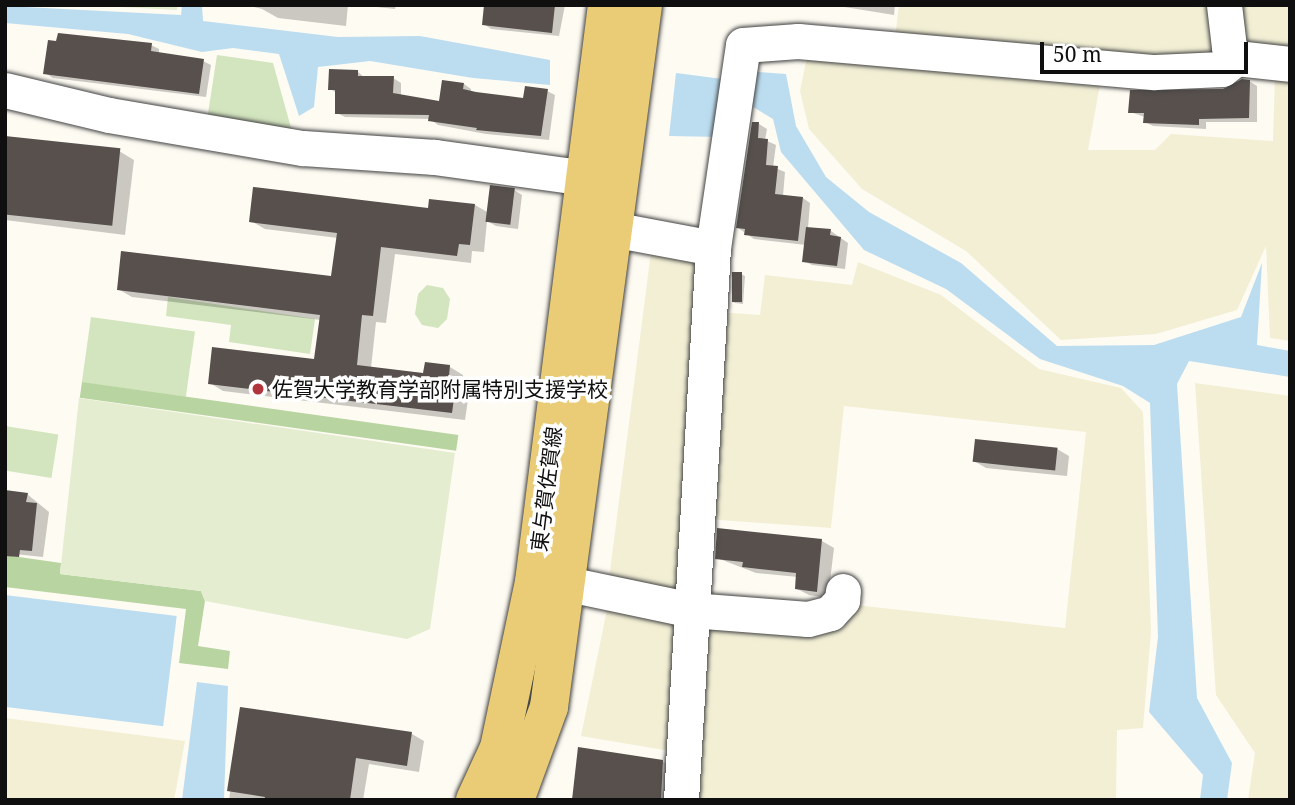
<!DOCTYPE html>
<meta charset="utf-8">
<style>
body{margin:0}
#map{position:relative;width:1295px;height:805px;overflow:hidden;background:#fefbf3;font-family:"Noto Serif","Noto Sans JP",serif}
div>[style]{position:absolute}
.farmland>*{inset:0;background:#f2efd5}
.green>*{inset:0;background:#d3e5bf;transform-origin:0 0}
.forest>*{inset:0;background:#b8d4a0;transform-origin:0 0}
.pitch>*{inset:0;background:#e4edd0}
.water>*{inset:0;background:#bcddf0;transform-origin:0 0}
.shadow>*{inset:0;background:#0003}
.building>*{inset:0;background:#57504d;transform-origin:0 0}
.roads{filter:drop-shadow(0 0 2px #424242) drop-shadow(0 0 2px #424242)}
.minor>*{height:35px;margin:-17.5px;padding:0 17.5px;transform-origin:17.5px;border-radius:17.5px;background:#fff}
.major>*{height:38px;margin:-19px;padding:0 19px;transform-origin:19px;border-radius:19px;background:#eacc76}
.dots>*{width:19px;height:19px;translate:-50% -50%;box-sizing:border-box;border:4px solid #fff;border-radius:50%}
span{translate:-50% -50%;white-space:nowrap;text-align:center;line-height:1.15;-webkit-text-stroke:7px #fff;paint-order:stroke}
.poi-label{font-size:21px;color:#0f0f0f}
.left{translate:0 -50%;text-align:left}
.street-label{font-size:21px;color:#0f0f0f}
.frame{position:absolute;inset:0;border:7px solid #0f0f0f;pointer-events:none}
.scale{position:absolute;left:1040px;top:42px;width:208px;height:32px;box-sizing:border-box;border:4px solid #0f0f0f;border-top:0;padding-left:9px;font-size:21px;line-height:24px;white-space:nowrap;color:#0f0f0f;-webkit-text-stroke:5px #fff;paint-order:stroke}
</style>
<div id="map">
<div class="farmland">
<div style="clip-path:polygon(899px 5px,1209px 5px,1220px 58px,894px 46px)"></div>
<div style="clip-path:polygon(1236px 5px,1290px 5px,1290px 53px,1248px 50px)"></div>
<div style="clip-path:polygon(809px 47px,1102px 74px,1088px 150px,1155px 150px,1171px 134px,1273px 141px,1275px 73px,1290px 74px,1290px 341px,1270px 338px,1266px 246px,1237px 310px,1156px 334px,1061px 340px,966px 251px,862px 189px,809px 129px,800px 91px)"></div>
<div style="clip-path:polygon(652px 244px,708px 253px,684px 596px,609px 579px)"></div>
<div style="clip-path:polygon(858px 262px,941px 295px,1039px 369px,1121px 388px,1143px 412px,1151px 631px,1143px 728px,1117px 730px,1116px 800px,692px 800px,698px 624px,855px 605px,1065px 628px,1086px 432px,844px 406px,831px 528px,706px 519px,718px 312px,760px 315px,765px 275px,852px 285px)"></div>
<div style="clip-path:polygon(1195px 383px,1290px 396px,1290px 800px,1248px 800px,1255px 753px,1216px 695px)"></div>
<div style="clip-path:polygon(608px 605px,684px 621px,676px 752px,581px 736px)"></div>
<div style="clip-path:polygon(5px 718px,185px 741px,174px 800px,5px 800px)"></div>
</div>
<div class="green">
<div style="clip-path:polygon(217px 55px,273px 63px,293px 135px,207px 120px)"></div>
<div style="clip-path:polygon(427px 285px,443px 288px,450px 299px,447px 319px,438px 328px,422px 325px,415px 314px,418px 294px)"></div>
<div style="clip-path:polygon(168px 297px,315px 319px,310px 354px,229px 342px,231px 325px,166px 316px)"></div>
<div style="left:91px;top:317px;width:105px;height:66px;rotate:8deg"></div>
<div style="left:5px;top:426px;width:54px;height:44px;rotate:9deg"></div>
</div>
<div class="forest">
<div style="left:82px;top:382px;width:380px;height:16px;rotate:8deg"></div>
<div style="clip-path:polygon(5px 555px,61px 563px,60px 574px,201px 591px,205px 601px,198px 646px,230px 651px,228px 669px,179px 663px,186px 609px,5px 587px)"></div>
</div>
<div class="pitch">
<div style="clip-path:polygon(84px 5px,177px 5px,177px 10px)"></div>
<div style="clip-path:polygon(79px 398px,455px 453px,430px 629px,407px 639px,205px 601px,201px 591px,60px 574px)"></div>
</div>
<div class="water">
<div style="clip-path:polygon(182px 5px,202px 5px,203px 21px,338px 37px,420px 36px,550px 60px,550px 85px,473px 78px,370px 61px,318px 67px,314px 107px,299px 116px,279px 54px,233px 48px,202px 52px,128px 34px,5px 23px,5px 6px,181px 15px)"></div>
<div style="clip-path:polygon(757px 72px,786px 74px,796px 126px,826px 177px,869px 212px,961px 263px,1057px 346px,1154px 345px,1241px 317px,1262px 263px,1257px 345px,1290px 351px,1290px 377px,1189px 361px,1177px 384px,1197px 698px,1232px 763px,1227px 800px,1200px 800px,1203px 775px,1149px 712px,1158px 637px,1150px 403px,1123px 386px,1040px 359px,946px 289px,864px 250px,781px 152px,773px 119px,748px 104px,721px 137px,669px 136px,676px 73px,746px 82px)"></div>
<div style="left:5px;top:595px;width:173px;height:111px;rotate:7deg"></div>
<div style="clip-path:polygon(197px 682px,228px 686px,224px 800px,182px 800px)"></div>
</div>
<div class="shadow">
<div style="clip-path:polygon(245px 5px,348px 5px,346px 26px,278px 18px,262px 9px)"></div>
<div style="clip-path:polygon(358px 5px,396px 5px,395px 9px)"></div>
<div style="clip-path:polygon(486px 5px,565px 5px,559px 36px,491px 29px,484px 24px)"></div>
<div style="clip-path:polygon(832px 5px,895px 5px,894px 15px)"></div>
<div style="clip-path:polygon(151px 45px,159px 49px,159px 54px,203px 61px,211px 65px,206px 97px,53px 78px,45px 73px)"></div>
<div style="clip-path:polygon(357px 71px,365px 78px,393px 78px,401px 83px,401px 96px,441px 103px,464px 84px,471px 89px,471px 92px,525px 100px,547px 91px,555px 95px,549px 140px,486px 134px,438px 125px,430px 119px,345px 117px,337px 113px,337px 93px,330px 89px)"></div>
<div style="clip-path:polygon(1249px 81px,1257px 86px,1257px 122px,1206px 122px,1206px 129px,1153px 126px,1145px 122px,1145px 117px,1130px 112px,1223px 91px)"></div>
<div style="clip-path:polygon(759px 124px,767px 129px,765px 140px,776px 145px,773px 167px,785px 172px,783px 196px,803px 198px,810px 203px,808px 228px,831px 231px,848px 243px,845px 269px,812px 265px,804px 261px,806px 245px,754px 239px,738px 228px)"></div>
<div style="clip-path:polygon(5px 137px,119px 151px,134px 160px,125px 235px,5px 220px)"></div>
<div style="clip-path:polygon(514px 190px,522px 195px,518px 229px,496px 226px,487px 221px,484px 252px,472px 251px,471px 263px,395px 254px,386px 323px,376px 322px,371px 368px,425px 375px,450px 367px,463px 375px,463px 382px,470px 386px,465px 420px,223px 391px,210px 383px,316px 361px,321px 320px,132px 297px,118px 289px,333px 278px,338px 238px,265px 229px,251px 221px,475px 205px,489px 213px)"></div>
<div style="clip-path:polygon(741px 274px,745px 276px,743px 304px,735px 303px,732px 301px)"></div>
<div style="clip-path:polygon(1057px 449px,1069px 456px,1067px 476px,986px 468px,974px 461px)"></div>
<div style="clip-path:polygon(27px 494px,49px 512px,43px 557px,5px 553px)"></div>
<div style="clip-path:polygon(719px 530px,822px 541px,834px 548px,828px 598px,809px 595px,797px 589px,798px 577px,756px 573px,717px 558px)"></div>
<div style="clip-path:polygon(242px 709px,412px 734px,424px 741px,419px 772px,369px 764px,363px 800px,229px 800px)"></div>
<div style="clip-path:polygon(663px 762px,671px 766px,669px 800px,573px 800px)"></div>
</div>
<div class="building">
<div style="clip-path:polygon(484px 5px,555px 5px,552px 33px,482px 25px)"></div>
<div style="clip-path:polygon(58px 33px,152px 43px,151px 51px,204px 59px,199px 94px,43px 74px,48px 40px,56px 41px)"></div>
<div style="clip-path:polygon(329px 69px,358px 70px,358px 76px,394px 76px,393px 93px,439px 101px,442px 80px,464px 83px,463px 89px,476px 92px,523px 98px,525px 86px,548px 89px,541px 136px,476px 130px,477px 128px,428px 121px,429px 115px,335px 114px,335px 90px,328px 90px)"></div>
<div style="clip-path:polygon(1242px 79px,1250px 80px,1249px 118px,1199px 119px,1199px 125px,1143px 123px,1144px 113px,1128px 113px,1130px 90px,1223px 89px)"></div>
<div style="clip-path:polygon(752px 122px,759px 122px,758px 138px,768px 139px,766px 165px,778px 166px,775px 194px,803px 197px,798px 241px,744px 235px,745px 229px,736px 228px)"></div>
<div style="left:5px;top:136px;width:116px;height:78px;rotate:6deg"></div>
<div style="left:490px;top:185px;width:25px;height:37px;rotate:7deg"></div>
<div style="clip-path:polygon(253px 187px,428px 208px,429px 199px,475px 204px,470px 245px,459px 244px,457px 256px,381px 247px,373px 316px,362px 315px,357px 365px,423px 373px,425px 362px,450px 365px,449px 376px,457px 377px,452px 413px,208px 384px,212px 347px,314px 359px,320px 315px,117px 290px,121px 251px,331px 276px,337px 233px,249px 222px)"></div>
<div style="clip-path:polygon(806px 227px,831px 229px,830px 235px,841px 237px,837px 266px,802px 262px)"></div>
<div style="left:732px;top:272px;width:10px;height:30px"></div>
<div style="left:975px;top:439px;width:83px;height:23px;rotate:6deg"></div>
<div style="clip-path:polygon(5px 490px,28px 493px,26px 502px,37px 503px,32px 551px,20px 550px,19px 557px,5px 556px)"></div>
<div style="clip-path:polygon(717px 528px,822px 539px,817px 592px,795px 589px,796px 573px,742px 567px,743px 562px,715px 559px)"></div>
<div style="clip-path:polygon(240px 707px,412px 732px,407px 766px,356px 758px,350px 800px,264px 800px,265px 797px,227px 791px)"></div>
<div style="clip-path:polygon(578px 747px,663px 760px,661px 800px,572px 800px)"></div>
</div>
<div class="roads">
<div class="minor">
<div style="left:1224px;top:5px;width:42px;rotate:83.2deg"></div>
<div style="left:1229px;top:47px;width:13px;rotate:58deg"></div>
<div style="left:1236px;top:58px;width:54px;rotate:6.3deg"></div>
<div style="left:5px;top:90px;width:107px;rotate:13.5deg"></div>
<div style="left:109px;top:115px;width:197px;rotate:9.7deg"></div>
<div style="left:303px;top:148px;width:132px;rotate:3.9deg"></div>
<div style="left:435px;top:157px;width:182px;rotate:7.9deg"></div>
<div style="left:585px;top:224px;width:130px;rotate:10.6deg"></div>
<div style="left:713px;top:248px;width:553px;rotate:93.32deg"></div>
<div style="left:713px;top:248px;width:205px;rotate:-81.6deg"></div>
<div style="left:743px;top:45px;width:55px;rotate:-4.2deg"></div>
<div style="left:798px;top:41px;width:358px;rotate:5deg"></div>
<div style="left:1155px;top:72px;width:67px;rotate:-2.6deg"></div>
<div style="left:1222px;top:69px;width:18px;rotate:-38deg"></div>
<div style="left:568px;top:584px;width:126px;rotate:11.9deg"></div>
<div style="left:691px;top:610px;width:117px;rotate:4.4deg"></div>
<div style="left:808px;top:619px;width:23px;rotate:-15deg"></div>
<div style="left:830px;top:613px;width:18px;rotate:-47deg"></div>
<div style="left:842px;top:600px;width:9px;rotate:-84deg"></div>
</div>
<div class="major">
<div style="left:475px;top:800px;width:57px;rotate:-65.2deg"></div>
<div style="left:499px;top:748px;width:170px;rotate:-78.1deg"></div>
<div style="left:534px;top:582px;width:582px;rotate:-82.79deg"></div>
<div style="left:515px;top:800px;width:99px;rotate:-69.9deg"></div>
<div style="left:549px;top:707px;width:708px;rotate:-82.37deg"></div>
</div>
</div>
<div class="dots">
<div style="left:258px;top:389px;background:#b1353d"></div>
</div>
<div class="poi-label">
<span class="left" style="left:272px;top:389px">佐賀大学教育学部附属特別支援学校</span>
</div>
<div class="street-label">
<span style="left:546px;top:489px;rotate:-83deg">東与賀佐賀線</span>
</div>
<div class="frame"></div>
<div class="scale">50 m</div>
</div>
